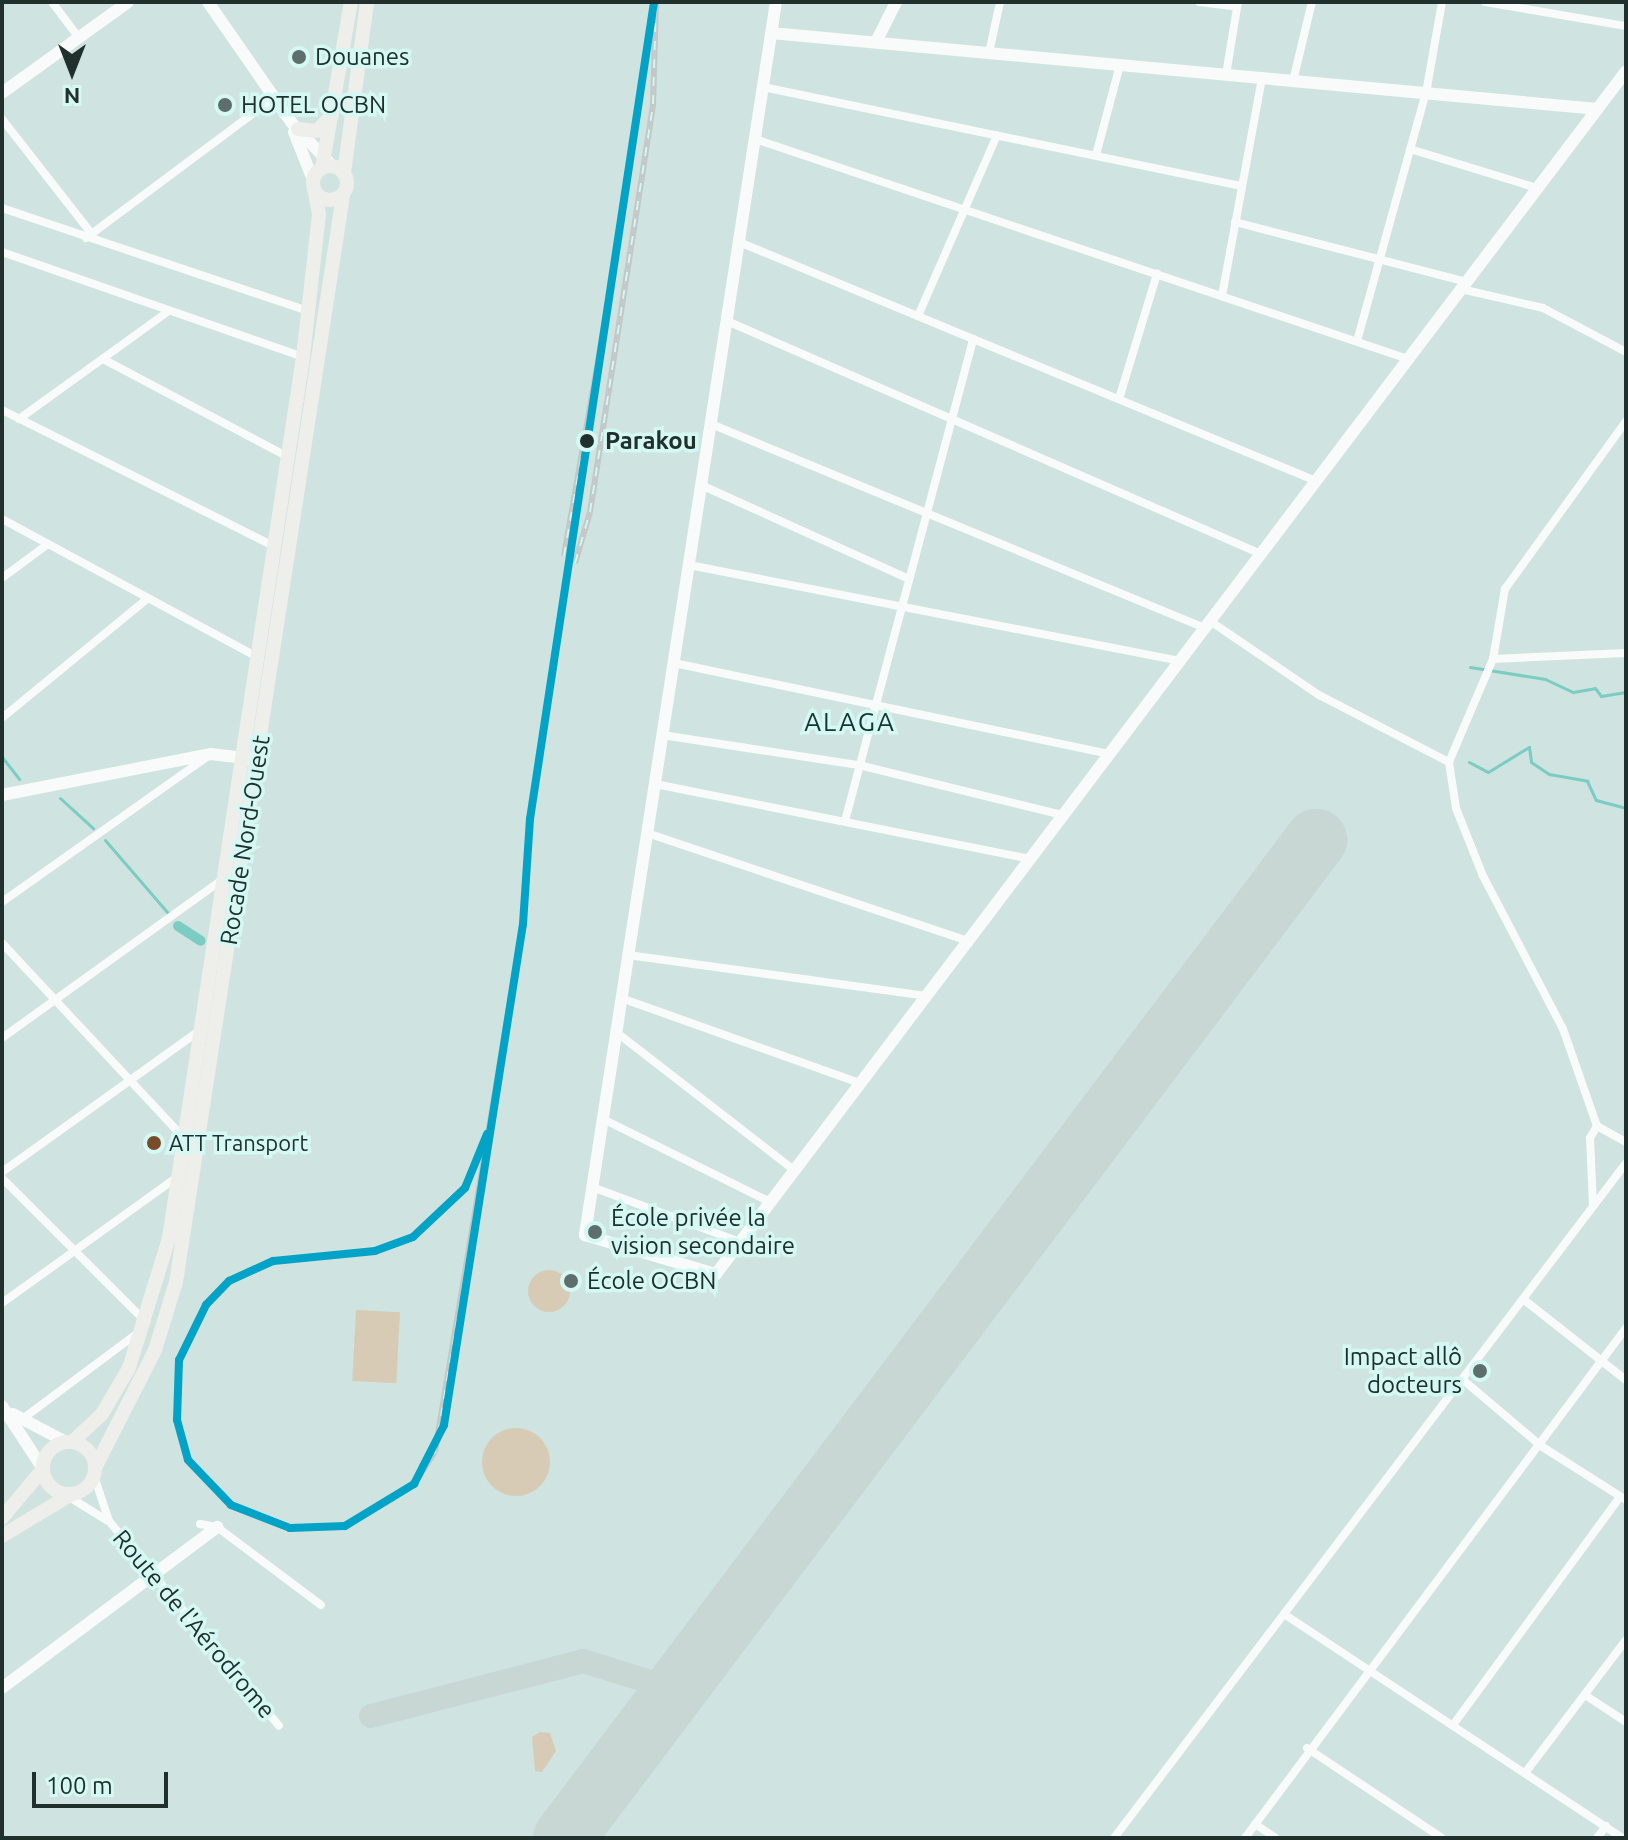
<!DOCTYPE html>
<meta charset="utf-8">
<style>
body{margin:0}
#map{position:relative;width:1628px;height:1840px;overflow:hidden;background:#cfe3e0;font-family:Ubuntu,sans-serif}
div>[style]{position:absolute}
.green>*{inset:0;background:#d7cbb6;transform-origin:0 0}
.round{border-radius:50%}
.stream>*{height:3px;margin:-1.5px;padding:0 1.5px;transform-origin:1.5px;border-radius:1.5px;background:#7bcdc4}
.canal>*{height:10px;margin:-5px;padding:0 5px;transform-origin:5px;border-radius:5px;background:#7bcdc4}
.taxiway>*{height:24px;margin:-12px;padding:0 12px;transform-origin:12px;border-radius:12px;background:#c8d6d4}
.runway>*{height:62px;margin:-31px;padding:0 31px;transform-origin:31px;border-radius:31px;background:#c8d6d4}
.street>*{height:8px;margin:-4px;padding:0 4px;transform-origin:4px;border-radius:4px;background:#f8fbfa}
.secondary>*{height:12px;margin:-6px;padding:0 6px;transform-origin:6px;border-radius:6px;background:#f8fbfa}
.primary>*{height:14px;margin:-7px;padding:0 7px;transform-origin:7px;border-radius:7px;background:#eeeeea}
.primary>.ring{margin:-7px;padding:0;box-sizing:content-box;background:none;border:14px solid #eeeeea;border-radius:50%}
.rail>*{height:6px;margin-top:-3px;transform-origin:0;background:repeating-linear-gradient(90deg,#d4f8f3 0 9px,#c2c8c7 0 18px);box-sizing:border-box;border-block:2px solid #c2c8c7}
.rail-1>*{height:8px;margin:-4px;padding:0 4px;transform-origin:4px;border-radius:4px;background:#02a3c6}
.dots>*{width:22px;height:22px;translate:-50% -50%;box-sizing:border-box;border:4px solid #d4f8f3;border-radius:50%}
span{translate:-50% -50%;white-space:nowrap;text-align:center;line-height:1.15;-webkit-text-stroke:7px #d4f8f3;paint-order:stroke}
.bus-label{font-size:22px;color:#212f2d}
.left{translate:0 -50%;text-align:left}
.poi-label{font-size:24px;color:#212f2d}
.right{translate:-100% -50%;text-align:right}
.stop-label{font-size:24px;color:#212f2d;font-weight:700}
.street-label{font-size:24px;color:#212f2d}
.neighbourhood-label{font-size:26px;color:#153532;letter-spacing:2px}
.frame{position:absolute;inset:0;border:4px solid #212f2d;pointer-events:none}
.north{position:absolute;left:32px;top:32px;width:80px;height:80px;-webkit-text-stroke:6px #d4f8f3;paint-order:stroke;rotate:180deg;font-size:22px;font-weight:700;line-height:32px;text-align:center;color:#212f2d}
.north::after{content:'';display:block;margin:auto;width:28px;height:36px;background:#212f2d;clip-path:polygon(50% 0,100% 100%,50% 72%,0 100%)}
.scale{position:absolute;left:32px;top:1772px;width:136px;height:36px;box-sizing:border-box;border:4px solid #212f2d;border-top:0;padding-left:10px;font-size:24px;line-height:28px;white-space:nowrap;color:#212f2d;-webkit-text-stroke:6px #d4f8f3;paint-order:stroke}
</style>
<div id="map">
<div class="green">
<div class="round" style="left:528px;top:1270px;width:42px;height:42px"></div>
<div style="left:356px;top:1310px;width:44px;height:71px;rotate:3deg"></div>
<div class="round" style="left:482px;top:1428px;width:68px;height:68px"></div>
<div style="clip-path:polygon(540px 1732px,550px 1733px,556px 1751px,542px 1772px,535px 1771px,532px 1737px)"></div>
</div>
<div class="stream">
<div style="left:1470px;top:667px;width:76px;rotate:9.1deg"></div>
<div style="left:1545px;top:679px;width:31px;rotate:25deg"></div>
<div style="left:1573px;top:692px;width:22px;rotate:-10deg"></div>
<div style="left:1595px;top:688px;width:10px;rotate:53deg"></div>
<div style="left:1601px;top:696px;width:25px;rotate:-9deg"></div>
<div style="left:2px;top:757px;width:28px;rotate:52deg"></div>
<div style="left:1469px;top:762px;width:21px;rotate:28deg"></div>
<div style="left:1488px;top:772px;width:48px;rotate:-31.4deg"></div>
<div style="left:1529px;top:747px;width:15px;rotate:82deg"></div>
<div style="left:1531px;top:762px;width:22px;rotate:34deg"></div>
<div style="left:1549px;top:774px;width:39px;rotate:10deg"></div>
<div style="left:1587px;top:781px;width:21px;rotate:65deg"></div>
<div style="left:1596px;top:800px;width:31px;rotate:15deg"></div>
<div style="left:60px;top:798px;width:45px;rotate:42.3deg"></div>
<div style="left:105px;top:840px;width:96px;rotate:49.2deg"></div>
</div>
<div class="canal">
<div style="left:178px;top:926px;width:27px;rotate:33deg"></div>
</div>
<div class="taxiway">
<div style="left:371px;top:1716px;width:219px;rotate:-14.5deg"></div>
<div style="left:583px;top:1661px;width:97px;rotate:17.3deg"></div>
</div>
<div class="runway">
<div style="left:564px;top:1838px;width:1250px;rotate:-53deg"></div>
</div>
<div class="street">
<div style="left:52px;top:2px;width:45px;rotate:53.1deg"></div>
<div style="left:1199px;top:2px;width:38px;rotate:7deg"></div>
<div style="left:1485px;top:2px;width:143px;rotate:9.7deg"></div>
<div style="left:989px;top:53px;width:52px;rotate:-77.8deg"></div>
<div style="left:1226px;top:75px;width:74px;rotate:-80.7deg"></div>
<div style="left:1293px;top:81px;width:81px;rotate:-76.5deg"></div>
<div style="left:763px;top:87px;width:489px;rotate:11.7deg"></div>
<div style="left:2px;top:119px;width:145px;rotate:52deg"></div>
<div style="left:755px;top:139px;width:689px;rotate:18.62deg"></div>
<div style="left:1410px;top:149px;width:133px;rotate:17.1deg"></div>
<div style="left:1096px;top:155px;width:93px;rotate:-75.1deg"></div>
<div style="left:2px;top:208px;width:323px;rotate:18.6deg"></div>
<div style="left:1235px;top:222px;width:240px;rotate:14.5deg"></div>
<div style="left:86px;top:238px;width:234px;rotate:-36.7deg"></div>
<div style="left:739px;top:242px;width:625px;rotate:22.5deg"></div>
<div style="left:2px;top:252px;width:319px;rotate:19.2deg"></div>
<div style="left:1461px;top:289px;width:84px;rotate:13deg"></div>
<div style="left:1543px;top:308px;width:94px;rotate:27.9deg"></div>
<div style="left:1222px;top:296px;width:222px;rotate:-79.6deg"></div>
<div style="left:918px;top:316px;width:197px;rotate:-66.4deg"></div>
<div style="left:727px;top:321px;width:583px;rotate:23.57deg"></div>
<div style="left:1357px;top:341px;width:257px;rotate:-74.5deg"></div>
<div style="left:1426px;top:93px;width:92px;rotate:-80deg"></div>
<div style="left:103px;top:359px;width:209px;rotate:27.9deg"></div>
<div style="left:1119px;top:399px;width:131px;rotate:-73.1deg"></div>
<div style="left:2px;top:410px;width:303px;rotate:26.6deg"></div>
<div style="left:19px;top:419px;width:181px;rotate:-35.8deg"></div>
<div style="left:711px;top:424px;width:534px;rotate:22.44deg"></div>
<div style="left:701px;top:485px;width:228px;rotate:24.3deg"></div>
<div style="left:2px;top:519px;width:288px;rotate:28.4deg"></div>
<div style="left:689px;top:565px;width:500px;rotate:11.06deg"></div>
<div style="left:2px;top:578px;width:57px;rotate:-36.5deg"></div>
<div style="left:1210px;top:621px;width:132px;rotate:34.2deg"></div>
<div style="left:1319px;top:695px;width:146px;rotate:27.3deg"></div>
<div style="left:1493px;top:659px;width:133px;rotate:-2.6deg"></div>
<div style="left:674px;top:663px;width:444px;rotate:11.8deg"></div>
<div style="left:2px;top:718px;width:189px;rotate:-39.4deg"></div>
<div style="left:662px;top:735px;width:199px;rotate:8.7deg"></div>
<div style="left:859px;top:765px;width:210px;rotate:13.8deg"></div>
<div style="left:655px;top:784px;width:382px;rotate:11.3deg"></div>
<div style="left:845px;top:821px;width:499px;rotate:-75.1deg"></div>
<div style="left:647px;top:833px;width:338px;rotate:18.6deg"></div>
<div style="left:2px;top:902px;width:251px;rotate:-35.3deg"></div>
<div style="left:2px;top:943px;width:265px;rotate:47deg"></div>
<div style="left:628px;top:955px;width:301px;rotate:7.8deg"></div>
<div style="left:621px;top:998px;width:254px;rotate:19.6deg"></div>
<div style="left:616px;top:1032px;width:225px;rotate:37.8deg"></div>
<div style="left:2px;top:1038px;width:271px;rotate:-35.7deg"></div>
<div style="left:603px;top:1119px;width:186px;rotate:26.4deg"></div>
<div style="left:1597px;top:1126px;width:33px;rotate:29deg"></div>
<div style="left:2px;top:1172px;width:242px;rotate:-35.6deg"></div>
<div style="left:2px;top:1178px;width:204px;rotate:45deg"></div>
<div style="left:592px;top:1187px;width:158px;rotate:20.4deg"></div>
<div style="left:1593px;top:1206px;width:68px;rotate:-92.5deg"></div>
<div style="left:1590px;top:1138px;width:14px;rotate:-60deg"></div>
<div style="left:1597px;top:1126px;width:103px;rotate:-109.3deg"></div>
<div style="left:1563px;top:1029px;width:173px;rotate:-117.6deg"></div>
<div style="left:1483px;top:876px;width:73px;rotate:-111.7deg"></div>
<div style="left:1456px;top:808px;width:47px;rotate:-98.7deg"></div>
<div style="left:1449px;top:762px;width:112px;rotate:-66.9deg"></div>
<div style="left:1493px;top:659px;width:71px;rotate:-80.3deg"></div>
<div style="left:1505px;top:589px;width:207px;rotate:-54.2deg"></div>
<div style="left:1523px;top:1299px;width:131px;rotate:38.2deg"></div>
<div style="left:2px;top:1303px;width:214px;rotate:-35.7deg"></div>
<div style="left:1462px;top:1379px;width:104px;rotate:40.3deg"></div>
<div style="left:1541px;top:1446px;width:101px;rotate:32.4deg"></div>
<div style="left:21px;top:1420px;width:147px;rotate:-36.7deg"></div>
<div style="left:94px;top:1476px;width:47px;rotate:71.6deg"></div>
<div style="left:109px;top:1521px;width:266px;rotate:50.3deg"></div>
<div style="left:66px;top:1495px;width:49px;rotate:31.8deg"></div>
<div style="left:200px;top:1524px;width:17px;rotate:10deg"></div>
<div style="left:217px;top:1527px;width:130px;rotate:36.9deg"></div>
<div style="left:1284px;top:1614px;width:406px;rotate:33.5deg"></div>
<div style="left:1585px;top:1695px;width:49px;rotate:33.4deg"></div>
<div style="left:1453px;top:1725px;width:283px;rotate:-53.8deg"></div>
<div style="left:1307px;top:1748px;width:162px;rotate:33.7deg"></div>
<div style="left:1525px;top:1773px;width:167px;rotate:-52.8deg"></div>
<div style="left:1255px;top:1824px;width:25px;rotate:34deg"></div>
<div style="left:1114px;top:1838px;width:847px;rotate:-52.82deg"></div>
<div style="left:1245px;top:1838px;width:637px;rotate:-53.24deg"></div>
<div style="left:1597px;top:1838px;width:15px;rotate:-53deg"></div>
</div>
<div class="secondary">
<div style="left:208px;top:2px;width:146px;rotate:55.3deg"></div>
<div style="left:291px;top:122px;width:60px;rotate:47deg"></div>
<div style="left:776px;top:2px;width:1248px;rotate:98.81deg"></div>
<div style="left:585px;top:1235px;width:137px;rotate:16.6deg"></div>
<div style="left:716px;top:1274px;width:1508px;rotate:-52.89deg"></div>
<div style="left:771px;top:33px;width:830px;rotate:5.25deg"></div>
<div style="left:876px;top:42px;width:45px;rotate:-63.4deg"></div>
<div style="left:2px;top:93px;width:155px;rotate:-35.8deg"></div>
<div style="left:294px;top:132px;width:52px;rotate:68.4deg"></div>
<div style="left:2px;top:795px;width:213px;rotate:-11.1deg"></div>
<div style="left:211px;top:754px;width:39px;rotate:7deg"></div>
<div style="left:2px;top:1406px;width:75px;rotate:56.9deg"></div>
<div style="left:13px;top:1414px;width:60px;rotate:27.8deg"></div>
<div style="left:2px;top:1688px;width:269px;rotate:-36.8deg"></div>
</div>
<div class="primary">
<div style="left:298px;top:129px;width:19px;rotate:6deg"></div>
<div style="left:317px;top:131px;width:22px;rotate:-47deg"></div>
<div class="ring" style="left:313px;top:166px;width:20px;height:20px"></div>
<div style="left:322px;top:168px;width:169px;rotate:-80.1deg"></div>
<div style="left:344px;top:173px;width:173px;rotate:-82.3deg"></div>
<div class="ring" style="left:43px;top:1442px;width:38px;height:38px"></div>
<div style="left:72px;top:1442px;width:41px;rotate:-43deg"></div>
<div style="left:102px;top:1414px;width:53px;rotate:-59.6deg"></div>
<div style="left:129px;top:1368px;width:136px;rotate:-72.9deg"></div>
<div style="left:169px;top:1238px;width:891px;rotate:-81.35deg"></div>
<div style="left:303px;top:357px;width:144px;rotate:-83.6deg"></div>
<div style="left:319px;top:214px;width:25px;rotate:-101deg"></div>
<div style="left:95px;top:1468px;width:132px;rotate:-63deg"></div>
<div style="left:155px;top:1350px;width:71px;rotate:-72.8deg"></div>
<div style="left:176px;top:1282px;width:1099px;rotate:-81.26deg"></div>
<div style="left:2px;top:1518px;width:64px;rotate:-50.1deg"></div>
<div style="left:2px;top:1536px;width:79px;rotate:-31.1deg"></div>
</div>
<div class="rail">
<div style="left:564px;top:556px;width:256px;rotate:-80.1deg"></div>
<div style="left:575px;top:563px;width:53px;rotate:-73.6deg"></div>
<div style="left:590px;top:512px;width:413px;rotate:-81.2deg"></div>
<div style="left:653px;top:104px;width:102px;rotate:-88.3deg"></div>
<div style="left:487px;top:1134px;width:58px;rotate:112.2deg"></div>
<div style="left:465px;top:1188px;width:71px;rotate:136.7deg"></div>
<div style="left:413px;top:1237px;width:40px;rotate:159.8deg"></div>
<div style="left:375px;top:1251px;width:102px;rotate:174.4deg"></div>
<div style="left:273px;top:1261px;width:48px;rotate:155.6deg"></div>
<div style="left:229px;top:1281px;width:33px;rotate:134deg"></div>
<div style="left:206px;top:1305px;width:61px;rotate:116.1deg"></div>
<div style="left:179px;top:1360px;width:60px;rotate:91.9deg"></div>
<div style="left:177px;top:1420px;width:41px;rotate:74.6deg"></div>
<div style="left:188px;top:1460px;width:62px;rotate:46.3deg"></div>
<div style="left:231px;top:1505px;width:63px;rotate:21.3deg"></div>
<div style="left:290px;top:1528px;width:55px;rotate:-2.1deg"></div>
<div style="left:345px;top:1526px;width:81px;rotate:-31.3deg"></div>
<div style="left:414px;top:1484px;width:38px;rotate:-57deg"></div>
<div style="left:435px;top:1452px;width:535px;rotate:-80.54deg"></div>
<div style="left:523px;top:924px;width:105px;rotate:-86.2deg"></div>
<div style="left:530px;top:819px;width:275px;rotate:-81.4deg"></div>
</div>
<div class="rail-1">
<div style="left:487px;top:1134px;width:58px;rotate:112.2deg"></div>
<div style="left:465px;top:1188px;width:71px;rotate:136.7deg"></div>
<div style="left:413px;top:1237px;width:40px;rotate:159.8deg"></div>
<div style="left:375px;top:1251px;width:102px;rotate:174.4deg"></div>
<div style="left:273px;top:1261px;width:48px;rotate:155.6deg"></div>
<div style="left:229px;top:1281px;width:33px;rotate:134deg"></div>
<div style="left:206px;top:1305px;width:61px;rotate:116.1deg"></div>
<div style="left:179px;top:1360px;width:60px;rotate:91.9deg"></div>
<div style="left:177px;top:1420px;width:41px;rotate:74.6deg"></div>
<div style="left:188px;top:1460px;width:62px;rotate:46.3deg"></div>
<div style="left:231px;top:1505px;width:63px;rotate:21.3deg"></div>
<div style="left:290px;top:1528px;width:55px;rotate:-2.1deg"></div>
<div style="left:345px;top:1526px;width:81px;rotate:-31.3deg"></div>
<div style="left:414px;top:1484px;width:66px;rotate:-63deg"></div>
<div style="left:444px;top:1425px;width:507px;rotate:-81.04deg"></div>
<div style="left:523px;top:924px;width:105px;rotate:-86.2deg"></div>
<div style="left:530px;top:819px;width:826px;rotate:-81.37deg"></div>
</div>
<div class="dots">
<div style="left:299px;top:57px;background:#5e6e6c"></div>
<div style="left:225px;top:105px;background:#5e6e6c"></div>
<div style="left:587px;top:441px;background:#212f2d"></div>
<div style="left:154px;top:1143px;background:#7a4b2a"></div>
<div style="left:595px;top:1232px;background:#5e6e6c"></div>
<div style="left:571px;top:1281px;background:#5e6e6c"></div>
<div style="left:1480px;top:1371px;background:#5e6e6c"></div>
</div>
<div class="bus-label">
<span class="left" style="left:169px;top:1143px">ATT Transport</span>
</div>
<div class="poi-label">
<span class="left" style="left:315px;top:57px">Douanes</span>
<span class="left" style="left:241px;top:105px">HOTEL OCBN</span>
<span class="left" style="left:611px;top:1232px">École privée la<br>vision secondaire</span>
<span class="left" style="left:587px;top:1281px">École OCBN</span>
<span class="right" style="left:1462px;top:1371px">Impact allô<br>docteurs</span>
</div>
<div class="stop-label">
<span class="left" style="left:605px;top:441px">Parakou</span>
</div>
<div class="street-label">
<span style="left:245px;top:840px;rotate:-81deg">Rocade Nord-Ouest</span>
<span style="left:194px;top:1624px;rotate:50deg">Route de l'Aérodrome</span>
</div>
<div class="neighbourhood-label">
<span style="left:850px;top:722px">ALAGA</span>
</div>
<div class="frame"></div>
<div class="north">N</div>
<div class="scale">100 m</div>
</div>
